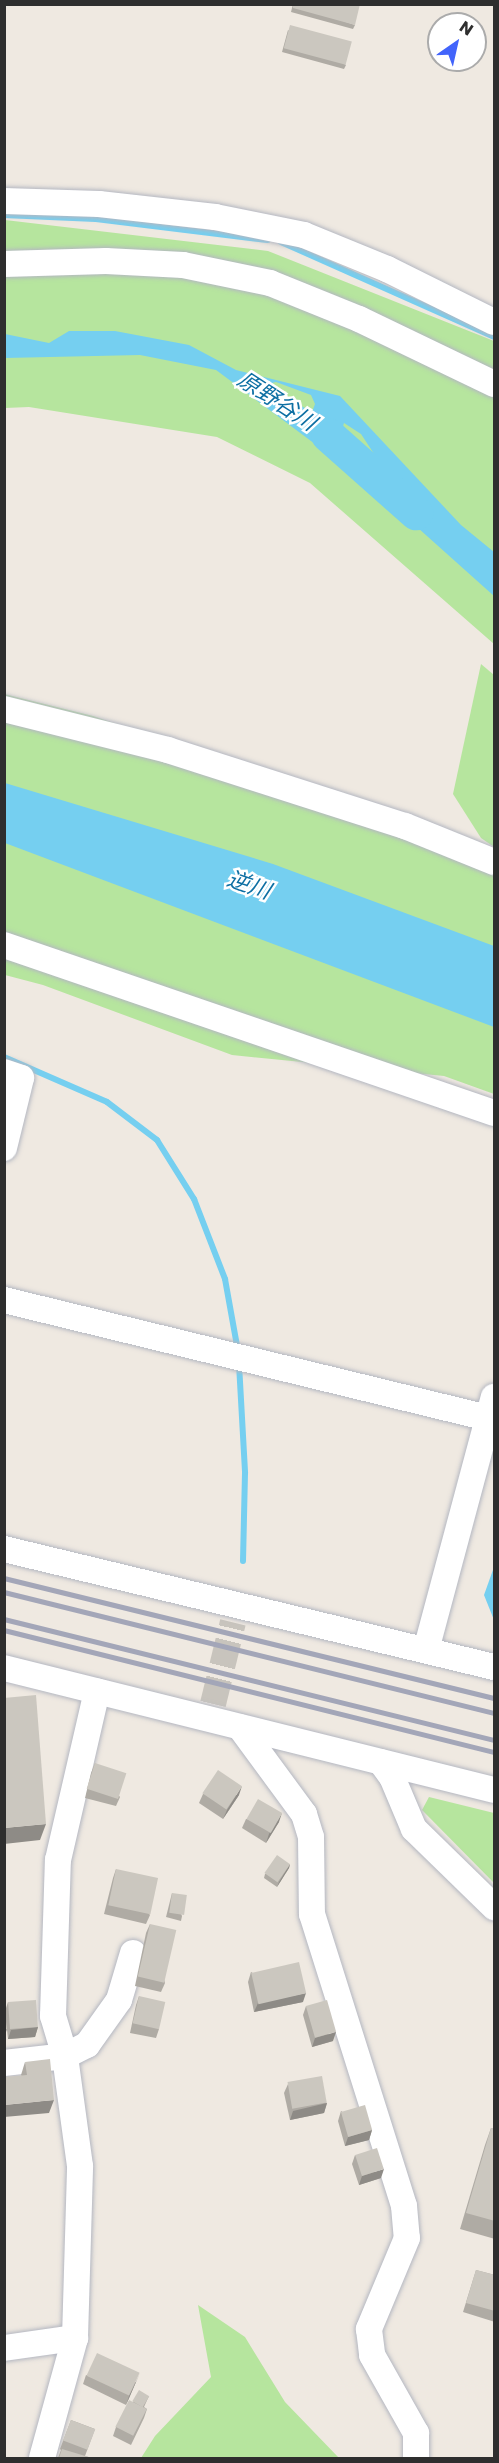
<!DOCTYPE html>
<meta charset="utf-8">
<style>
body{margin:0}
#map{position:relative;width:499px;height:2463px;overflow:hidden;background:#efe9e1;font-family:Poppins,"Noto Sans JP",sans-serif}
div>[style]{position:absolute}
.green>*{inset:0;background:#b6e59e}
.water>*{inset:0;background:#75cff0}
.stream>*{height:6px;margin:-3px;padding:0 3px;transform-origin:3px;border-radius:3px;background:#75cff0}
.river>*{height:34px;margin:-17px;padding:0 17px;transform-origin:17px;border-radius:17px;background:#75cff0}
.minor-tunnel>*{height:26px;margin-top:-13px;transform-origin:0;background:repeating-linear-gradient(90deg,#c8c4bd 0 26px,transparent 0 39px)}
.roads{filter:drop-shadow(0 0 2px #b4b7c1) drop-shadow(0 0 2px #b4b7c1)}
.minor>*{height:26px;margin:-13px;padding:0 13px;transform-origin:13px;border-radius:13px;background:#fff}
.rail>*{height:4.5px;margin:-2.25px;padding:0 2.25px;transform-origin:2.25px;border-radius:2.25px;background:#a3a6b8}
.wall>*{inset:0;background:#afaba4}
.shaded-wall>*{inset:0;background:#8e8b86}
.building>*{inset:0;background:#cbc7bf;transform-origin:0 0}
span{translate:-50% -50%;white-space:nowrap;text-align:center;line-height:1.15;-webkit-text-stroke:5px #fff;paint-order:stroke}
.water-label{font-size:22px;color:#0d6fa3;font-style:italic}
.frame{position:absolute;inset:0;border:6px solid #2e2e2e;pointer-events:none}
.north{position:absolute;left:427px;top:12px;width:60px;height:60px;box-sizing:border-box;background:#fff;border:2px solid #ababab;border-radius:50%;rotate:34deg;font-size:16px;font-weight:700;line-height:24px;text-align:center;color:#2e2e2e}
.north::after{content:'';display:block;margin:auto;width:21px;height:27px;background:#4264fb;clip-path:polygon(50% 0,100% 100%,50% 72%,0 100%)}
</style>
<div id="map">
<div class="green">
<div style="clip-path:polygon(5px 220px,268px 251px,494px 341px,494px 644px,310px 483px,217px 437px,29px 407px,5px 408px)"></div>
<div style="clip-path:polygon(481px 664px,494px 675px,494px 847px,481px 838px,453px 794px)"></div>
<div style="clip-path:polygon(4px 694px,93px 716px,328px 795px,494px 862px,494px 1094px,444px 1076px,232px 1055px,43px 985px,5px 975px)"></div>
<div style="clip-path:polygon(429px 1797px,494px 1813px,494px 1883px,422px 1810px)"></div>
<div style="clip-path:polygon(198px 2305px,245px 2337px,285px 2402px,339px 2458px,141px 2458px,155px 2436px,211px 2377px)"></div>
</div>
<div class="water">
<div style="clip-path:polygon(evenodd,69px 331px,115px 331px,189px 345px,236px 370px,340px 396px,461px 525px,494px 552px,494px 596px,370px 485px,216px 370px,140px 355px,5px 358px,5px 334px,49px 343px,69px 331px,276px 382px,311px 395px,315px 404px,312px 412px,264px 385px,276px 382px,69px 331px,344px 423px,361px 434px,386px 472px,381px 485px,341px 433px,344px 423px)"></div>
<div style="clip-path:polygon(5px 783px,273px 864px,494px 946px,494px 1027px,5px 843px)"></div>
<div style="clip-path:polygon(494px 1567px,494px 1620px,484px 1595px)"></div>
</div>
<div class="stream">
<div style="left:4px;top:215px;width:92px;rotate:2.5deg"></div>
<div style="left:96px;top:219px;width:173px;rotate:7deg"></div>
<div style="left:281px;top:242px;width:233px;rotate:24deg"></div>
<div style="left:4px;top:1057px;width:112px;rotate:23.6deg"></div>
<div style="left:107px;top:1102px;width:63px;rotate:37.2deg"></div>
<div style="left:157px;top:1140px;width:70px;rotate:57.9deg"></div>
<div style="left:194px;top:1199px;width:86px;rotate:68.8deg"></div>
<div style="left:225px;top:1279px;width:73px;rotate:79.8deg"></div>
<div style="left:239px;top:1364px;width:109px;rotate:86.8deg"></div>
<div style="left:245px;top:1473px;width:88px;rotate:91.3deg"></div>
</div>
<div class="river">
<div style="left:328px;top:435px;width:118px;rotate:41.6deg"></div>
</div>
<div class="minor-tunnel">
<div style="left:213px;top:1704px;width:84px;rotate:-76.3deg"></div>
</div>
<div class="roads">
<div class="minor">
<div style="left:4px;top:201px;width:95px;rotate:1.8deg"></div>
<div style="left:99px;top:204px;width:117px;rotate:6.4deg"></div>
<div style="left:215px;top:217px;width:91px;rotate:11.4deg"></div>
<div style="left:304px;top:235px;width:90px;rotate:22.3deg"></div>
<div style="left:387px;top:269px;width:119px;rotate:26.4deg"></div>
<div style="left:4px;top:264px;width:102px;rotate:-1.7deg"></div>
<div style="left:106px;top:261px;width:77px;rotate:3deg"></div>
<div style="left:183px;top:265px;width:89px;rotate:11.7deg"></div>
<div style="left:270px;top:283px;width:96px;rotate:22deg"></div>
<div style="left:359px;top:319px;width:150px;rotate:25.7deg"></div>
<div style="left:4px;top:709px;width:169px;rotate:14deg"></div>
<div style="left:168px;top:750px;width:249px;rotate:17.8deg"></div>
<div style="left:405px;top:826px;width:96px;rotate:22deg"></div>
<div style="left:4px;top:945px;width:518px;rotate:18.92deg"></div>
<div style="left:4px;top:1072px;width:18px;rotate:19deg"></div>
<div style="left:21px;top:1078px;width:72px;rotate:103.7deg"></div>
<div style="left:4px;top:1300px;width:499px;rotate:13.7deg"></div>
<div style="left:4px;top:1549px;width:504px;rotate:13.54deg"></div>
<div style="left:426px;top:1650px;width:262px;rotate:-75deg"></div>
<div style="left:4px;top:1668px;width:505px;rotate:13.98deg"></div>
<div style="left:240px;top:1727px;width:108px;rotate:53.7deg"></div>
<div style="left:304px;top:1814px;width:24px;rotate:73deg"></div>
<div style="left:311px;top:1837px;width:77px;rotate:89.3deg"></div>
<div style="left:312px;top:1914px;width:306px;rotate:72.5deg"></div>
<div style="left:404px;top:2206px;width:32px;rotate:85deg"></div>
<div style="left:407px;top:2238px;width:99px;rotate:112.7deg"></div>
<div style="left:369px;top:2329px;width:26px;rotate:83deg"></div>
<div style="left:372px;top:2355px;width:90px;rotate:60.6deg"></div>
<div style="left:416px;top:2433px;width:25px;rotate:90deg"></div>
<div style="left:381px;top:1762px;width:19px;rotate:54deg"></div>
<div style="left:392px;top:1777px;width:56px;rotate:67.1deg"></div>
<div style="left:414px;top:1829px;width:112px;rotate:44.3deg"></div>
<div style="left:4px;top:2063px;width:61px;rotate:-6.5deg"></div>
<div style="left:65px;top:2056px;width:25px;rotate:-27deg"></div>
<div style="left:87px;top:2045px;width:55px;rotate:-54.6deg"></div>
<div style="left:119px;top:2000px;width:49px;rotate:-73.4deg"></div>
<div style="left:4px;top:2348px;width:72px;rotate:-8deg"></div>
<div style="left:42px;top:2458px;width:124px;rotate:-74.6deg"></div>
<div style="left:75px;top:2338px;width:172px;rotate:-88.3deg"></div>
<div style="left:80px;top:2166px;width:111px;rotate:-97.8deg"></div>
<div style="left:65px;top:2056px;width:42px;rotate:-106.7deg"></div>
<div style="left:53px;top:2016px;width:156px;rotate:-88.2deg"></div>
<div style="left:58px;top:1860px;width:173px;rotate:-77deg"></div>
</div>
</div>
<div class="rail">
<div style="left:4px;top:1578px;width:504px;rotate:13.76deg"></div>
<div style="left:4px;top:1592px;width:505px;rotate:13.87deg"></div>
<div style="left:4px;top:1619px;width:505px;rotate:13.87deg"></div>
<div style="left:4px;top:1630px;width:505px;rotate:13.98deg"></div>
</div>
<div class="wall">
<div style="clip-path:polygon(293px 4px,355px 25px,353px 29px,291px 12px)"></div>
<div style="clip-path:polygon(288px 30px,346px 65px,344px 69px,282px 52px)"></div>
<div style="clip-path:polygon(95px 1763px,120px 1797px,116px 1806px,85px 1798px,91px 1773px)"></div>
<div style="clip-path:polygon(203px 1794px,239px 1795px,223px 1819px,199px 1803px)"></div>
<div style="clip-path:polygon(246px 1819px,279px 1822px,266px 1843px,242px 1828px)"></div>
<div style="clip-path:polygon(290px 1864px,289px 1868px,277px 1887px,264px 1878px,265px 1874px)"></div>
<div style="clip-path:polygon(116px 1869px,150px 1915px,146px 1924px,104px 1914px,113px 1878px)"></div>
<div style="clip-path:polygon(172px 1893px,182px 1916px,181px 1921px,166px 1917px)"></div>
<div style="clip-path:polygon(150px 1924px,165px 1983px,161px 1992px,135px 1986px,146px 1933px)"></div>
<div style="clip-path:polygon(251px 1972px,303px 2002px,254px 2012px,248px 1982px)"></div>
<div style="clip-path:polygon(139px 1996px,159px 2029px,156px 2038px,130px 2033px,136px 2005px)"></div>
<div style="clip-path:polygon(8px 2002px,38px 2027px,35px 2037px,8px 2039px,7px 2030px,4px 2036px,4px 2009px,5px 2011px)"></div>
<div style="clip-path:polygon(306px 2006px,333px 2041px,312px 2047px,303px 2015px)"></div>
<div style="clip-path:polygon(25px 2062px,49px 2113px,21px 2075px)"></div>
<div style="clip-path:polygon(288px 2084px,327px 2103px,324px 2113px,290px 2120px,284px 2093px)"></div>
<div style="clip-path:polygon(341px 2111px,372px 2130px,369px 2140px,345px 2146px,338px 2121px)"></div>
<div style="clip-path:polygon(491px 2128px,495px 2129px,495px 2239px,460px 2229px,485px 2145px)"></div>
<div style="clip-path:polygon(355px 2155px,381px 2178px,359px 2185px,352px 2164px)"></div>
<div style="clip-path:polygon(476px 2270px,495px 2275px,495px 2322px,463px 2312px)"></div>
<div style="clip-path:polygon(86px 2375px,136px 2382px,126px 2405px,83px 2384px)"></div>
<div style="clip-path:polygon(149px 2396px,144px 2407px,147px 2409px,144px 2418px,131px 2445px,113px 2436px,116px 2427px,133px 2402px)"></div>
<div style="clip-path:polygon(71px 2420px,95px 2429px,85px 2456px,92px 2458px,58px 2458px,61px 2450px,60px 2449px)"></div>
</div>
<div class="shaded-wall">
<div style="clip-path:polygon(242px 1786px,239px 1795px,223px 1819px,227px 1810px)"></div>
<div style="clip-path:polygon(282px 1813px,279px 1822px,266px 1843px,269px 1834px)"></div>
<div style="clip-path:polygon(46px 1824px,40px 1840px,4px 1844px,4px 1828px)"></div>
<div style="clip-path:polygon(290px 1864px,289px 1868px,277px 1887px,279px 1882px)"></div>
<div style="clip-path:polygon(306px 1993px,303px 2002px,254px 2012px,258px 2003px)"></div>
<div style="clip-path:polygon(38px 2027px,35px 2037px,8px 2039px,11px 2030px)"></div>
<div style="clip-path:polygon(336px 2032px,333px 2041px,312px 2047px,315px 2038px)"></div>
<div style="clip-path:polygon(54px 2100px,49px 2113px,4px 2117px,4px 2105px)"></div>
<div style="clip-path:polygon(327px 2103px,324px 2113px,290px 2120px,293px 2111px)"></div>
<div style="clip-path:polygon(372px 2130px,369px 2140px,345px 2146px,348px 2137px)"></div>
<div style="clip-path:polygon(384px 2169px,381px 2178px,359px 2185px,362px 2176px)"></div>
<div style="clip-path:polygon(140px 2373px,136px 2382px,126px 2405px,129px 2396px)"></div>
</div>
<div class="building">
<div style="clip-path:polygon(293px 4px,360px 4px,355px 25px,293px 8px)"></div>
<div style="left:290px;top:25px;width:64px;height:24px;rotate:15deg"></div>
<div style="clip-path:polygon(36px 1695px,46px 1824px,4px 1828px,4px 1698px)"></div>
<div style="left:95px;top:1763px;width:33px;height:27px;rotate:18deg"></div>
<div style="left:218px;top:1770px;width:29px;height:28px;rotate:34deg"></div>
<div style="left:258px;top:1799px;width:28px;height:23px;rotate:30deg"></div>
<div style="left:277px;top:1855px;width:16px;height:22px;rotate:35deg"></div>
<div style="left:116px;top:1869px;width:43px;height:37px;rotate:12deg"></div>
<div style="left:172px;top:1893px;width:15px;height:20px;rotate:8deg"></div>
<div style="left:150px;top:1924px;width:27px;height:54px;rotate:13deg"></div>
<div style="left:299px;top:1962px;width:32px;height:49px;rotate:77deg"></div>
<div style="left:139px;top:1996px;width:27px;height:28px;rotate:13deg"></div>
<div style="left:36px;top:2000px;width:27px;height:28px;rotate:86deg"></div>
<div style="left:327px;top:2000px;width:33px;height:22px;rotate:74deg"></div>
<div style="clip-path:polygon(4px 2009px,7px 2029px,4px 2029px)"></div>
<div style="clip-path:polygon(50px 2059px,54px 2100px,4px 2105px,4px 2077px,27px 2075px,25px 2062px)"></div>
<div style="left:322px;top:2076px;width:27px;height:35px;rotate:80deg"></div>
<div style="left:365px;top:2105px;width:26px;height:25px;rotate:74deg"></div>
<div style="clip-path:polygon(491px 2128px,495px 2129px,495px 2221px,466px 2213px)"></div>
<div style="left:377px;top:2148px;width:22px;height:23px;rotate:72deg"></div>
<div style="clip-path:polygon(476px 2270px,495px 2275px,495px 2311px,466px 2303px)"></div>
<div style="left:97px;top:2353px;width:47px;height:25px;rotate:25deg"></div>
<div style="left:139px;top:2390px;width:12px;height:13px;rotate:31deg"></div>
<div style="left:129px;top:2400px;width:20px;height:30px;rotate:27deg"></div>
<div style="left:71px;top:2420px;width:26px;height:22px;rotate:21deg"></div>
<div style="clip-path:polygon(62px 2449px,92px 2458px,59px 2458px)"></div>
</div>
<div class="water-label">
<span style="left:277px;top:401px;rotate:33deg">原野谷川</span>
<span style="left:249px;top:885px;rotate:19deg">逆川</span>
</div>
<div class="frame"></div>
<div class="north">N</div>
</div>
